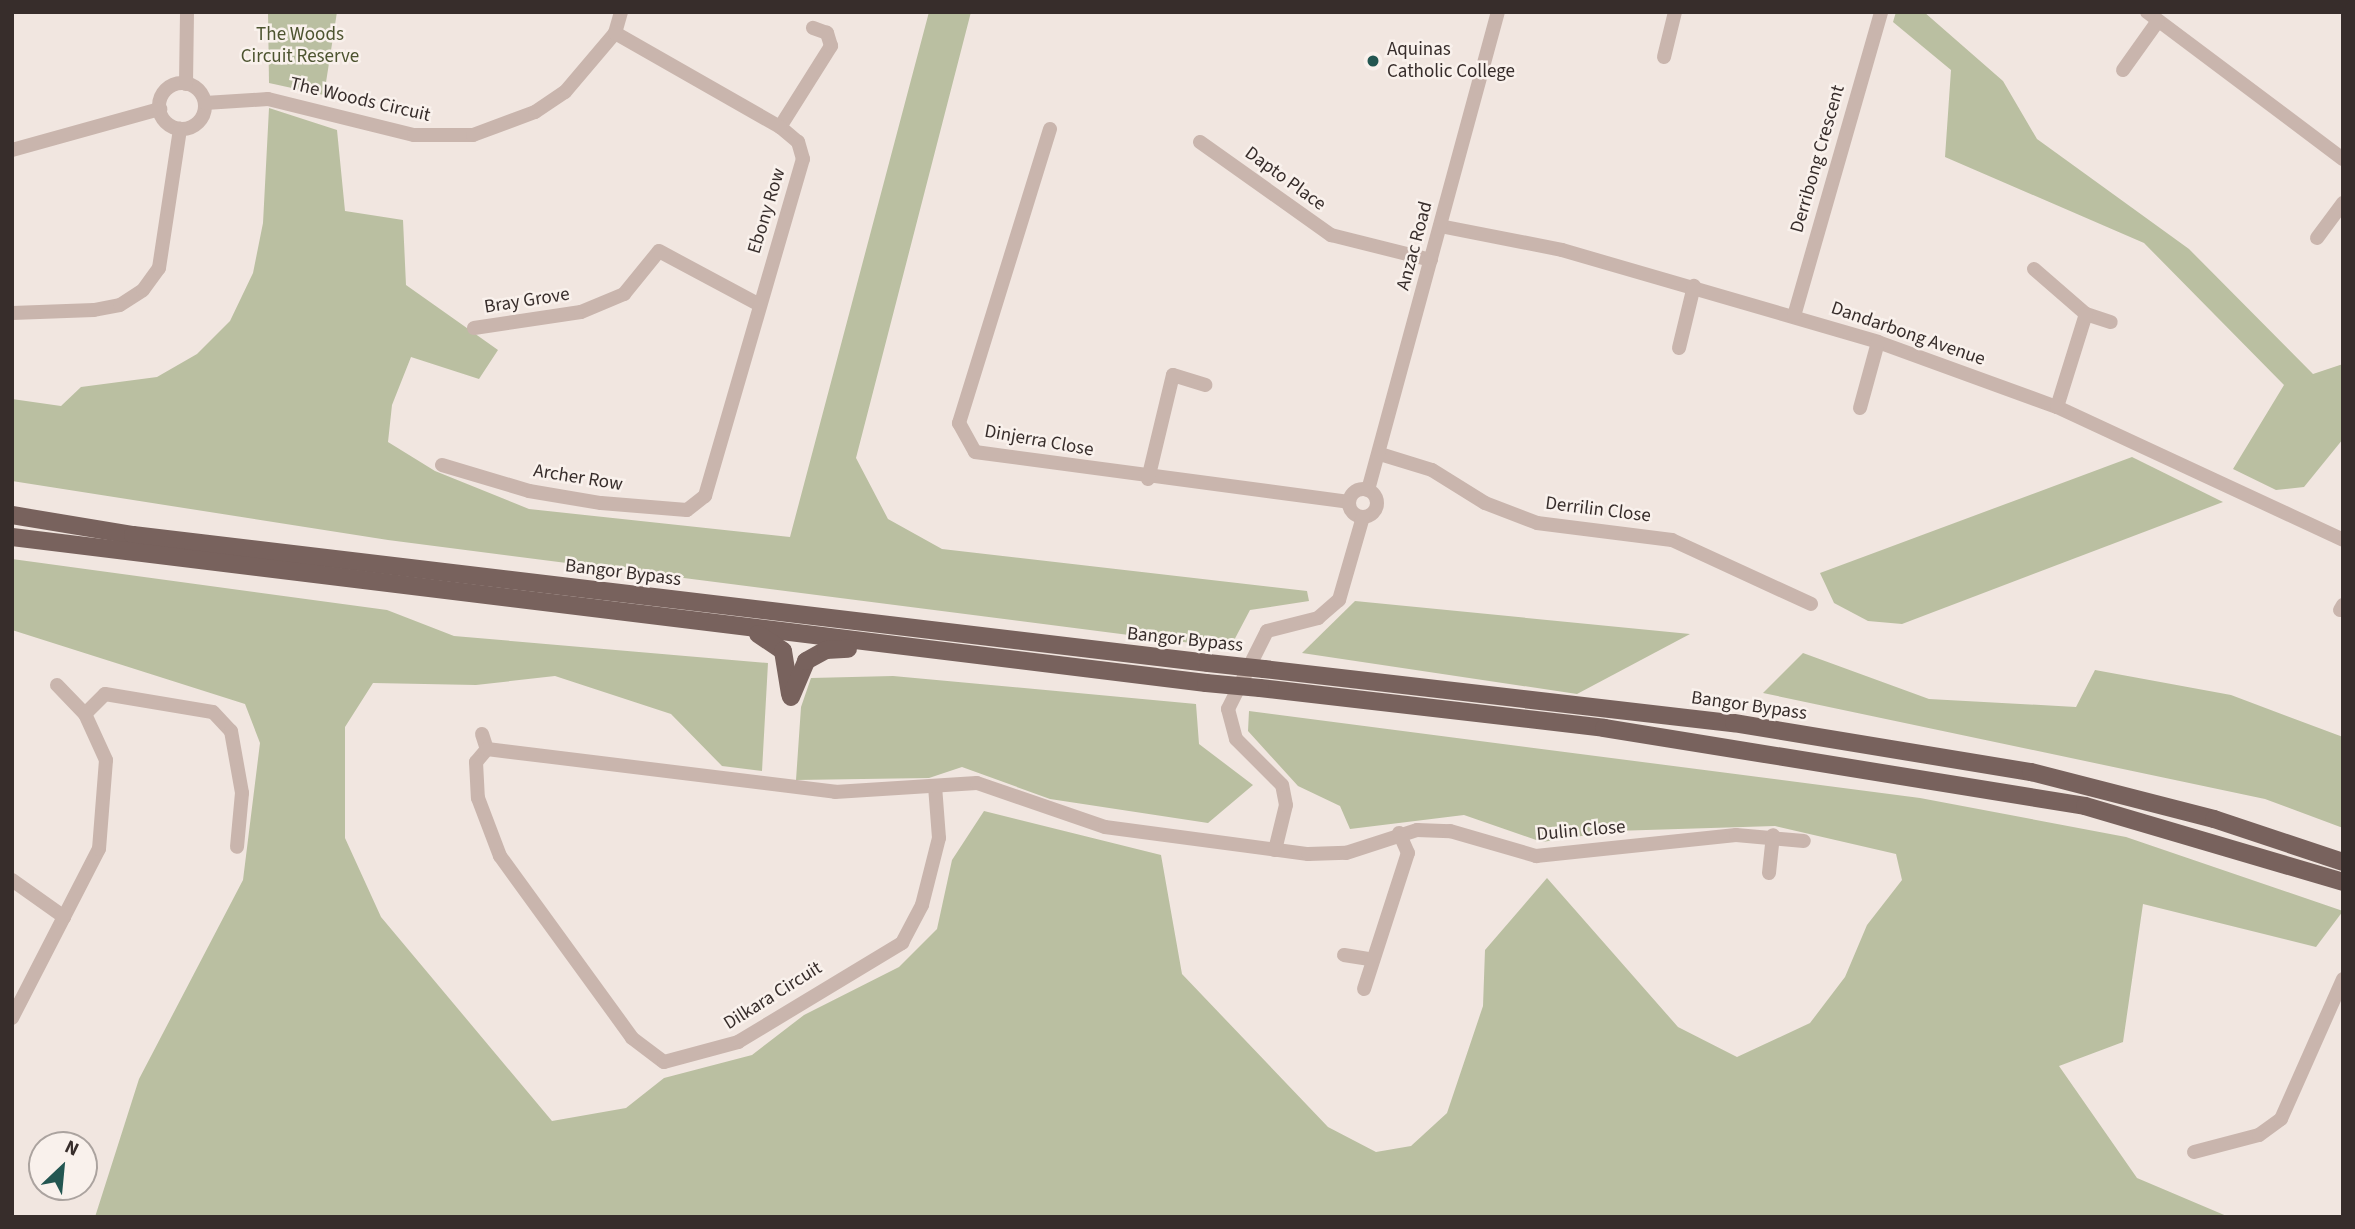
<!DOCTYPE html>
<style>
body{margin:0}
#map{position:relative;width:2355px;height:1229px;overflow:hidden;background:#f1e6e0;font-family:"Source Sans 3",sans-serif}
div>[style]{position:absolute}
.green>*{inset:0;background:#babfa1}
.street>*{height:14px;margin:-7px;padding:0 7px;transform-origin:7px;border-radius:7px;background:#c9b5ad}
.street>.ring{margin:-7px;padding:0;box-sizing:content-box;background:none;border:14px solid #c9b5ad;border-radius:50%}
.primary>*{height:18px;margin:-9px;padding:0 9px;transform-origin:9px;border-radius:9px;background:#78625d}
.primary-bridge>*{height:18px;margin:-9px;padding:0 9px;transform-origin:9px;border-radius:9px;background:#78625d}
.dots>*{width:19px;height:19px;translate:-50% -50%;box-sizing:border-box;border:4px solid #f9f1ec;border-radius:50%}
span{translate:-50% -50%;white-space:nowrap;text-align:center;line-height:1.15;-webkit-text-stroke:5px #f9f1ec;paint-order:stroke}
.park-label{font-size:19px;color:#4d5430}
.poi-label{font-size:19px;color:#372d2b}
.left{translate:0 -50%;text-align:left}
.street-label{font-size:19px;color:#372d2b}
.frame{position:absolute;inset:0;border:14px solid #372d2b;pointer-events:none}
.north{position:absolute;left:28px;top:1131px;width:70px;height:70px;box-sizing:border-box;background:#f9f1ec;border:2px solid #aba39f;border-radius:50%;rotate:26deg;font-size:19px;font-weight:700;line-height:28px;text-align:center;color:#372d2b}
.north::after{content:'';display:block;margin:auto;width:24px;height:32px;background:#235651;clip-path:polygon(50% 0,100% 100%,50% 72%,0 100%)}
</style>
<div id="map">
<div class="green">
<div style="clip-path:polygon(268px 12px,337px 12px,324px 95px,269px 83px)"></div>
<div style="clip-path:polygon(929px 12px,971px 12px,856px 458px,888px 519px,942px 549px,1307px 591px,1309px 601px,1250px 610px,1230px 648px,388px 540px,12px 481px,12px 399px,61px 406px,81px 387px,157px 377px,197px 354px,230px 321px,253px 273px,263px 223px,269px 108px,337px 130px,345px 211px,403px 220px,406px 285px,498px 350px,479px 379px,411px 357px,392px 405px,388px 442px,435px 471px,529px 509px,790px 537px)"></div>
<div style="clip-path:polygon(1896px 12px,1924px 12px,2003px 81px,2037px 139px,2189px 249px,2313px 374px,2343px 364px,2343px 439px,2304px 487px,2276px 490px,2233px 469px,2284px 385px,2144px 243px,1945px 157px,1951px 70px,1893px 22px)"></div>
<div style="clip-path:polygon(2132px 457px,2223px 502px,1902px 624px,1868px 621px,1834px 603px,1820px 573px)"></div>
<div style="clip-path:polygon(12px 559px,387px 610px,454px 636px,768px 663px,762px 771px,722px 766px,671px 714px,555px 676px,476px 685px,373px 683px,345px 727px,345px 838px,381px 917px,552px 1121px,626px 1108px,664px 1078px,752px 1055px,804px 1015px,899px 967px,937px 929px,952px 860px,984px 811px,1161px 855px,1182px 974px,1328px 1127px,1376px 1152px,1411px 1146px,1447px 1113px,1483px 1006px,1485px 950px,1547px 878px,1678px 1027px,1737px 1057px,1810px 1023px,1845px 977px,1867px 925px,1902px 880px,1896px 854px,1775px 826px,1614px 831px,1542px 842px,1464px 815px,1350px 829px,1340px 806px,1298px 786px,1248px 731px,1249px 711px,1920px 798px,2126px 837px,2343px 911px,2316px 947px,2143px 904px,2123px 1042px,2059px 1066px,2137px 1178px,2229px 1217px,95px 1217px,139px 1079px,243px 880px,260px 743px,245px 704px,12px 630px)"></div>
<div style="clip-path:polygon(1355px 601px,1690px 634px,1577px 694px,1302px 653px)"></div>
<div style="clip-path:polygon(1803px 653px,1929px 699px,2076px 707px,2095px 670px,2231px 695px,2343px 737px,2343px 828px,2265px 799px,1763px 693px)"></div>
<div style="clip-path:polygon(893px 676px,1196px 704px,1199px 744px,1253px 785px,1208px 823px,1050px 799px,962px 767px,929px 778px,796px 780px,801px 707px,811px 678px)"></div>
</div>
<div class="street">
<div style="left:2147px;top:12px;width:245px;rotate:36.9deg"></div>
<div style="left:1664px;top:57px;width:46px;rotate:-76.3deg"></div>
<div style="left:2123px;top:70px;width:60px;rotate:-54.5deg"></div>
<div class="ring" style="left:159px;top:83px;width:32px;height:32px"></div>
<div style="left:186px;top:84px;width:72px;rotate:-89.2deg"></div>
<div style="left:205px;top:103px;width:63px;rotate:-3.6deg"></div>
<div style="left:268px;top:99px;width:150px;rotate:13.9deg"></div>
<div style="left:414px;top:135px;width:59px"></div>
<div style="left:473px;top:135px;width:66px;rotate:-20.4deg"></div>
<div style="left:535px;top:112px;width:36px;rotate:-34deg"></div>
<div style="left:565px;top:92px;width:77px;rotate:-49.7deg"></div>
<div style="left:615px;top:33px;width:22px;rotate:-74deg"></div>
<div style="left:780px;top:127px;width:96px;rotate:-57.8deg"></div>
<div style="left:831px;top:46px;width:14px;rotate:-107deg"></div>
<div style="left:827px;top:33px;width:15px;rotate:-160deg"></div>
<div style="left:1050px;top:129px;width:308px;rotate:107.2deg"></div>
<div style="left:959px;top:423px;width:33px;rotate:61deg"></div>
<div style="left:975px;top:452px;width:377px;rotate:7.6deg"></div>
<div style="left:1200px;top:142px;width:161px;rotate:35.4deg"></div>
<div style="left:1331px;top:235px;width:103px;rotate:14deg"></div>
<div style="left:12px;top:150px;width:154px;rotate:-15.5deg"></div>
<div style="left:1440px;top:226px;width:124px;rotate:11.1deg"></div>
<div style="left:1562px;top:250px;width:329px;rotate:16.2deg"></div>
<div style="left:1878px;top:342px;width:190px;rotate:20deg"></div>
<div style="left:2057px;top:407px;width:315px;rotate:24.9deg"></div>
<div style="left:2317px;top:238px;width:44px;rotate:-53.4deg"></div>
<div style="left:2034px;top:269px;width:69px;rotate:40.9deg"></div>
<div style="left:2086px;top:314px;width:26px;rotate:18deg"></div>
<div style="left:12px;top:313px;width:82px;rotate:-2.1deg"></div>
<div style="left:94px;top:310px;width:26px;rotate:-11deg"></div>
<div style="left:120px;top:305px;width:27px;rotate:-33deg"></div>
<div style="left:143px;top:290px;width:27px;rotate:-54deg"></div>
<div style="left:159px;top:268px;width:141px;rotate:-81.4deg"></div>
<div style="left:1794px;top:316px;width:316px;rotate:-74deg"></div>
<div style="left:474px;top:328px;width:108px;rotate:-8.5deg"></div>
<div style="left:581px;top:312px;width:47px;rotate:-22.7deg"></div>
<div style="left:624px;top:294px;width:55px;rotate:-50.9deg"></div>
<div style="left:659px;top:251px;width:112px;rotate:28.2deg"></div>
<div style="left:1679px;top:348px;width:64px;rotate:-76.4deg"></div>
<div style="left:2057px;top:407px;width:97px;rotate:-72.7deg"></div>
<div style="left:1860px;top:408px;width:68px;rotate:-74.7deg"></div>
<div style="left:1380px;top:454px;width:54px;rotate:17.1deg"></div>
<div style="left:1432px;top:470px;width:62px;rotate:31.9deg"></div>
<div style="left:1485px;top:503px;width:56px;rotate:21deg"></div>
<div style="left:1537px;top:523px;width:136px;rotate:7.2deg"></div>
<div style="left:1672px;top:540px;width:153px;rotate:24.7deg"></div>
<div style="left:442px;top:465px;width:91px;rotate:16.6deg"></div>
<div style="left:529px;top:491px;width:73px;rotate:9.5deg"></div>
<div style="left:601px;top:503px;width:86px;rotate:4.7deg"></div>
<div style="left:687px;top:510px;width:23px;rotate:-38deg"></div>
<div style="left:705px;top:496px;width:351px;rotate:-73.8deg"></div>
<div style="left:803px;top:159px;width:18px;rotate:-106deg"></div>
<div style="left:798px;top:142px;width:23px;rotate:-140deg"></div>
<div style="left:780px;top:127px;width:190px;rotate:-150.3deg"></div>
<div style="left:1148px;top:479px;width:107px;rotate:-76.5deg"></div>
<div style="left:1173px;top:375px;width:34px;rotate:17deg"></div>
<div class="ring" style="left:1349px;top:489px;width:14px;height:14px"></div>
<div style="left:1368px;top:490px;width:495px;rotate:-74.8deg"></div>
<div style="left:2340px;top:610px;width:6px;rotate:-59deg"></div>
<div style="left:57px;top:685px;width:40px;rotate:46deg"></div>
<div style="left:482px;top:734px;width:16px;rotate:72deg"></div>
<div style="left:487px;top:749px;width:17px;rotate:130deg"></div>
<div style="left:476px;top:762px;width:36px;rotate:87deg"></div>
<div style="left:478px;top:798px;width:62px;rotate:69.2deg"></div>
<div style="left:500px;top:856px;width:225px;rotate:54deg"></div>
<div style="left:632px;top:1038px;width:40px;rotate:37deg"></div>
<div style="left:664px;top:1062px;width:77px;rotate:-15.1deg"></div>
<div style="left:738px;top:1042px;width:192px;rotate:-31.1deg"></div>
<div style="left:902px;top:943px;width:43px;rotate:-62.2deg"></div>
<div style="left:922px;top:905px;width:69px;rotate:-75.8deg"></div>
<div style="left:939px;top:838px;width:52px;rotate:-94.4deg"></div>
<div style="left:487px;top:749px;width:351px;rotate:7deg"></div>
<div style="left:835px;top:792px;width:142px;rotate:-3.6deg"></div>
<div style="left:977px;top:783px;width:135px;rotate:19deg"></div>
<div style="left:1105px;top:827px;width:205px;rotate:7.6deg"></div>
<div style="left:1308px;top:854px;width:38px;rotate:-2deg"></div>
<div style="left:1346px;top:853px;width:75px;rotate:-17.9deg"></div>
<div style="left:1417px;top:830px;width:33px;rotate:2deg"></div>
<div style="left:1450px;top:831px;width:90px;rotate:16.2deg"></div>
<div style="left:1536px;top:856px;width:201px;rotate:-6deg"></div>
<div style="left:1736px;top:835px;width:68px;rotate:5deg"></div>
<div style="left:1275px;top:850px;width:46px;rotate:-76.3deg"></div>
<div style="left:1286px;top:805px;width:20px;rotate:-101deg"></div>
<div style="left:1282px;top:785px;width:65px;rotate:-135deg"></div>
<div style="left:1236px;top:739px;width:31px;rotate:-105deg"></div>
<div style="left:1228px;top:709px;width:87px;rotate:-63.4deg"></div>
<div style="left:1267px;top:631px;width:53px;rotate:-14.3deg"></div>
<div style="left:1318px;top:618px;width:28px;rotate:-41deg"></div>
<div style="left:1339px;top:600px;width:86px;rotate:-73.9deg"></div>
<div style="left:1769px;top:873px;width:38px;rotate:-84deg"></div>
<div style="left:12px;top:880px;width:64px;rotate:35.4deg"></div>
<div style="left:1344px;top:955px;width:26px;rotate:9deg"></div>
<div style="left:1364px;top:989px;width:143px;rotate:-72.1deg"></div>
<div style="left:1408px;top:853px;width:22px;rotate:-114deg"></div>
<div style="left:12px;top:1018px;width:190px;rotate:-62.8deg"></div>
<div style="left:99px;top:849px;width:89px;rotate:-85.5deg"></div>
<div style="left:106px;top:760px;width:51px;rotate:-114.5deg"></div>
<div style="left:85px;top:714px;width:28px;rotate:-45deg"></div>
<div style="left:105px;top:694px;width:109px;rotate:9.5deg"></div>
<div style="left:213px;top:712px;width:26px;rotate:47deg"></div>
<div style="left:231px;top:731px;width:63px;rotate:79.9deg"></div>
<div style="left:242px;top:793px;width:54px;rotate:95.3deg"></div>
<div style="left:2194px;top:1152px;width:67px;rotate:-14.7deg"></div>
<div style="left:2259px;top:1135px;width:27px;rotate:-36deg"></div>
<div style="left:2281px;top:1119px;width:153px;rotate:-66.1deg"></div>
</div>
<div class="primary">
<div style="left:12px;top:515px;width:123px;rotate:9.4deg"></div>
<div style="left:133px;top:535px;width:1083px;rotate:6.79deg"></div>
<div style="left:12px;top:537px;width:1203px;rotate:6.97deg"></div>
<div style="left:758px;top:634px;width:30px;rotate:34deg"></div>
<div style="left:783px;top:651px;width:44px;rotate:80.8deg"></div>
<div style="left:1264px;top:669px;width:473px;rotate:6.6deg"></div>
<div style="left:1734px;top:723px;width:301px;rotate:9.4deg"></div>
<div style="left:2031px;top:772px;width:189px;rotate:14.4deg"></div>
<div style="left:2214px;top:819px;width:136px;rotate:18.4deg"></div>
<div style="left:1260px;top:688px;width:346px;rotate:6.6deg"></div>
<div style="left:1604px;top:728px;width:487px;rotate:9.2deg"></div>
<div style="left:2085px;top:806px;width:269px;rotate:16.4deg"></div>
<div style="left:791px;top:697px;width:39px;rotate:-67deg"></div>
<div style="left:806px;top:661px;width:23px;rotate:-29deg"></div>
<div style="left:826px;top:650px;width:22px;rotate:-3deg"></div>
</div>
<div class="primary-bridge">
<div style="left:1208px;top:663px;width:56px;rotate:6.1deg"></div>
<div style="left:1206px;top:683px;width:54px;rotate:5.3deg"></div>
</div>
<div class="dots">
<div style="left:1373px;top:61px;background:#235651"></div>
</div>
<div class="park-label">
<span style="left:300px;top:46px">The Woods<br>Circuit Reserve</span>
</div>
<div class="poi-label">
<span class="left" style="left:1387px;top:61px">Aquinas<br>Catholic College</span>
</div>
<div class="street-label">
<span style="left:360px;top:100px;rotate:13deg">The Woods Circuit</span>
<span style="left:1818px;top:159px;rotate:-74deg">Derribong Crescent</span>
<span style="left:1285px;top:179px;rotate:36deg">Dapto Place</span>
<span style="left:767px;top:211px;rotate:-73deg">Ebony Row</span>
<span style="left:1415px;top:246px;rotate:-75deg">Anzac Road</span>
<span style="left:527px;top:301px;rotate:-9deg">Bray Grove</span>
<span style="left:1908px;top:334px;rotate:19deg">Dandarbong Avenue</span>
<span style="left:1039px;top:441px;rotate:10deg">Dinjerra Close</span>
<span style="left:578px;top:478px;rotate:9deg">Archer Row</span>
<span style="left:1598px;top:510px;rotate:7deg">Derrilin Close</span>
<span style="left:623px;top:573px;rotate:7deg">Bangor Bypass</span>
<span style="left:1185px;top:640px;rotate:6deg">Bangor Bypass</span>
<span style="left:1749px;top:706px;rotate:8deg">Bangor Bypass</span>
<span style="left:1581px;top:831px;rotate:-5deg">Dulin Close</span>
<span style="left:773px;top:996px;rotate:-32deg">Dilkara Circuit</span>
</div>
<div class="frame"></div>
<div class="north">N</div>
</div>
